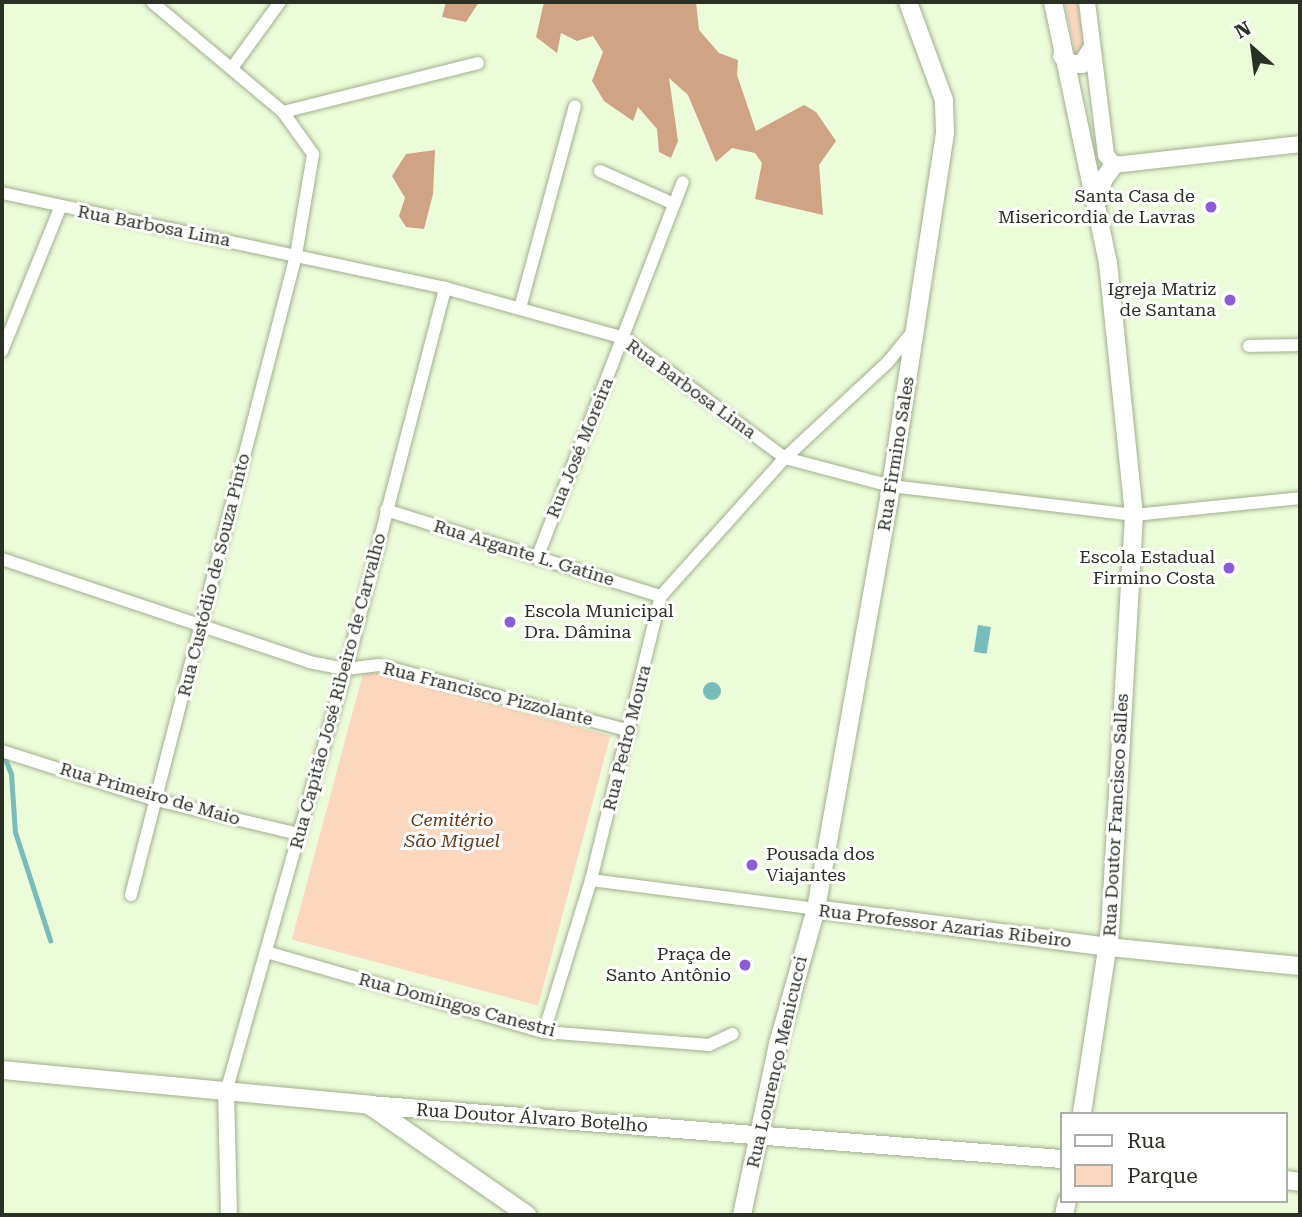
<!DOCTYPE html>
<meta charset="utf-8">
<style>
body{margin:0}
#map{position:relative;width:1302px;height:1217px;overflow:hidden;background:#ecfbd8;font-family:"Roboto Serif",serif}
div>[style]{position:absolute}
.green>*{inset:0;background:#fbd7be;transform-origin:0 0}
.forest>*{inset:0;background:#cfa383}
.water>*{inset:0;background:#78bcbb;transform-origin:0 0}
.round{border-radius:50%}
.stream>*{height:5px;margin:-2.5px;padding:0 2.5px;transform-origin:2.5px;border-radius:2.5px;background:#78bcbb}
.roads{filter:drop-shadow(0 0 2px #a1af8e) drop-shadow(0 0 2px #a1af8e)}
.minor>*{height:12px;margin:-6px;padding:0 6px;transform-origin:6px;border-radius:6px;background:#fff}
.tertiary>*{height:16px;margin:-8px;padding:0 8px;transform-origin:8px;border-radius:8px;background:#fff}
.secondary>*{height:18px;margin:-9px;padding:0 9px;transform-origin:9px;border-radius:9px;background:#fff}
.dots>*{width:19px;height:19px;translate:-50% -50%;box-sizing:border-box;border:4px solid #fff;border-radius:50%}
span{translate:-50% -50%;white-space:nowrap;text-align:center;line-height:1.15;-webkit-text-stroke:6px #fff;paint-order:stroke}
.poi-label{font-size:18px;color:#2a3023}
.right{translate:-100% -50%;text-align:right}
.left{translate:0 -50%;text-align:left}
.street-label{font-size:18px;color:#2a3023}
.park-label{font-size:18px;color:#633713;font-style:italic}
.frame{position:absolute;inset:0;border:4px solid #2a3023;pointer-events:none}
.legend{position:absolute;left:1060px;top:1112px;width:228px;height:91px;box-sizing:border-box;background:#fff;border:2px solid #aaaca7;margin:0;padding:9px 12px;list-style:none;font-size:21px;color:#2a3023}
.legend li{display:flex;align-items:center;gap:14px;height:35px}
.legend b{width:35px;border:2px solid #aaaca7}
.north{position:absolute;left:1218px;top:14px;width:70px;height:70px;-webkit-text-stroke:5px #fff;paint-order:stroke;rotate:332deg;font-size:19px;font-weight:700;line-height:28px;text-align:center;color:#2a3023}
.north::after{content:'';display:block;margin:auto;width:24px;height:32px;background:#2a3023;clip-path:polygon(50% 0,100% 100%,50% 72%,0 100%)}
</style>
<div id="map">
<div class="green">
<div style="clip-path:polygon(1065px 2px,1084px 2px,1089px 54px,1076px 58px)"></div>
<div style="left:364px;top:670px;width:255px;height:279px;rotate:15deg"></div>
</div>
<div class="forest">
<div style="clip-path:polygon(446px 2px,479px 2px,466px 22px,442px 17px)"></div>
<div style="clip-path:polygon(544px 2px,696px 2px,699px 30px,719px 53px,738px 60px,737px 75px,756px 131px,804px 105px,816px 112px,836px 141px,819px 165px,823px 215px,755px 199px,762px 163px,755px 153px,732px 148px,716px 162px,688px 95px,669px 78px,678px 141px,671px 158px,659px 152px,657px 129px,638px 107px,633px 121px,604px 101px,592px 81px,603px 52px,593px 36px,577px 41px,561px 33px,557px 53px,536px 37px)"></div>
<div style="clip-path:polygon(435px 150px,433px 194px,424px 229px,406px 227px,399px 216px,405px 198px,392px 176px,406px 154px)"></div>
</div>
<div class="water">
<div style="left:978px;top:625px;width:13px;height:27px;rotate:9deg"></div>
<div class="round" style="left:703px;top:682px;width:18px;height:18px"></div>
</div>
<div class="stream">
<div style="left:3px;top:754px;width:22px;rotate:68deg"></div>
<div style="left:11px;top:774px;width:58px;rotate:86.1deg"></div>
<div style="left:15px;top:832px;width:114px;rotate:72deg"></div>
</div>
<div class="roads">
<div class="minor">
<div style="left:232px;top:68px;width:82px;rotate:-54deg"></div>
<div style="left:283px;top:112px;width:201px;rotate:-14.1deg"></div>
<div style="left:600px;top:171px;width:81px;rotate:24deg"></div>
<div style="left:2px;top:193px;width:453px;rotate:12.1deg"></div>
<div style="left:445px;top:288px;width:186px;rotate:15.6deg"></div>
<div style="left:624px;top:338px;width:201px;rotate:36.7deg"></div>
<div style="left:785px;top:458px;width:110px;rotate:14.8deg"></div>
<div style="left:891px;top:486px;width:245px;rotate:6.8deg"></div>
<div style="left:1134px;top:515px;width:167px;rotate:-5.8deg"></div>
<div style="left:520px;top:308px;width:209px;rotate:-74.8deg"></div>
<div style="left:1249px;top:346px;width:51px;rotate:-1.1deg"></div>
<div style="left:2px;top:351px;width:154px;rotate:-67.9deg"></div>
<div style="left:386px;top:510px;width:288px;rotate:17.4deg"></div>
<div style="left:537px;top:558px;width:403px;rotate:-68.8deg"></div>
<div style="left:2px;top:559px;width:324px;rotate:18.5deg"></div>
<div style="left:309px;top:662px;width:38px;rotate:11deg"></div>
<div style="left:346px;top:669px;width:33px;rotate:-7deg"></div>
<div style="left:379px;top:665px;width:260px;rotate:14.7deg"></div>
<div style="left:2px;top:751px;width:162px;rotate:17.7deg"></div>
<div style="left:156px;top:800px;width:147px;rotate:13.4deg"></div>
<div style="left:591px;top:880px;width:227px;rotate:7.3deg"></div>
<div style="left:131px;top:895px;width:661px;rotate:-75.54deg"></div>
<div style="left:296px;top:255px;width:102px;rotate:-80.4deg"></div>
<div style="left:313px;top:154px;width:52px;rotate:-125.5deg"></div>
<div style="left:283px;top:112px;width:171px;rotate:-140deg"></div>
<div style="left:266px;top:952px;width:289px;rotate:16.1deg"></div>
<div style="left:544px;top:1032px;width:166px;rotate:4.5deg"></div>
<div style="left:709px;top:1045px;width:26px;rotate:-25deg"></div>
<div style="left:544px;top:1032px;width:159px;rotate:-72.8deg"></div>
<div style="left:591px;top:880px;width:292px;rotate:-76.2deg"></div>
<div style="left:661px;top:596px;width:186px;rotate:-48.1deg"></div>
<div style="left:785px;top:458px;width:141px;rotate:-43deg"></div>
<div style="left:888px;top:362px;width:41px;rotate:-50.9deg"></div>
<div style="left:226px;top:1092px;width:440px;rotate:-74.2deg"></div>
<div style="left:346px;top:669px;width:394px;rotate:-75.4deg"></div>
</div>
<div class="tertiary">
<div style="left:1087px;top:2px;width:154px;rotate:82.9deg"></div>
<div style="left:1106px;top:155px;width:13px;rotate:51deg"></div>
<div style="left:1114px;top:165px;width:187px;rotate:-6.4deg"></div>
<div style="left:226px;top:1092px;width:123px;rotate:88.6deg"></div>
</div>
<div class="secondary">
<div style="left:1053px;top:2px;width:267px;rotate:78.1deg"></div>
<div style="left:1108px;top:263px;width:253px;rotate:84.1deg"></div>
<div style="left:1134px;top:515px;width:416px;rotate:93.3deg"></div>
<div style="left:1110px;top:930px;width:186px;rotate:98.7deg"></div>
<div style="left:1062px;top:56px;width:12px;rotate:42deg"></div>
<div style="left:1071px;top:64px;width:11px"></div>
<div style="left:1082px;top:64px;width:17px;rotate:-57deg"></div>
<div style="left:1099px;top:199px;width:19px;rotate:-78deg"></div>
<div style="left:1103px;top:180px;width:19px;rotate:-54deg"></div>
<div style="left:816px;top:909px;width:294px;rotate:7.4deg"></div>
<div style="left:1108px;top:947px;width:193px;rotate:5.7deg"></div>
<div style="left:2px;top:1070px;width:369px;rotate:5.4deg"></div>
<div style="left:369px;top:1105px;width:695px;rotate:4.46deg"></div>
<div style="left:369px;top:1105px;width:193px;rotate:34.8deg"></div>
<div style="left:1286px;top:1180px;width:14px;rotate:8deg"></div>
<div style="left:742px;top:1215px;width:175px;rotate:-78.1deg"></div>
<div style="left:778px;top:1044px;width:140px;rotate:-74.3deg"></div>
<div style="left:816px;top:909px;width:430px;rotate:-79.9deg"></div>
<div style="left:891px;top:486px;width:358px;rotate:-81.3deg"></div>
<div style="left:945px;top:132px;width:32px;rotate:-92deg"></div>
<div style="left:944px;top:100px;width:104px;rotate:-110.2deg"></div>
<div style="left:1064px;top:1215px;width:14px;rotate:-78deg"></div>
</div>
</div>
<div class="dots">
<div style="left:1211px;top:207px;background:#8a5cd5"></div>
<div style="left:1230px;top:300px;background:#8a5cd5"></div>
<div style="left:1229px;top:568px;background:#8a5cd5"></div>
<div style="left:510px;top:622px;background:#8a5cd5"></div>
<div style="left:752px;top:865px;background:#8a5cd5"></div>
<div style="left:745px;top:965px;background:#8a5cd5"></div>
</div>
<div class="poi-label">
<span class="right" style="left:1195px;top:207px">Santa Casa de<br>Misericordia de Lavras</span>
<span class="right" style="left:1216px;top:300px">Igreja Matriz<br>de Santana</span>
<span class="right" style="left:1215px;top:568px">Escola Estadual<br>Firmino Costa</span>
<span class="left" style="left:524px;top:622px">Escola Municipal<br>Dra. Dâmina</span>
<span class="left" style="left:766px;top:865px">Pousada dos<br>Viajantes</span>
<span class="right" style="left:731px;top:965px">Praça de<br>Santo Antônio</span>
</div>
<div class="street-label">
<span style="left:154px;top:226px;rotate:11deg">Rua Barbosa Lima</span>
<span style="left:691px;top:389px;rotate:36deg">Rua Barbosa Lima</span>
<span style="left:580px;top:448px;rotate:-68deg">Rua José Moreira</span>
<span style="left:896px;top:454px;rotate:-81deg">Rua Firmino Sales</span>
<span style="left:524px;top:553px;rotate:17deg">Rua Argante L. Gatine</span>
<span style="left:214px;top:575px;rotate:-76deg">Rua Custódio de Souza Pinto</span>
<span style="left:338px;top:691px;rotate:-75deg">Rua Capitão José Ribeiro de Carvalho</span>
<span style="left:488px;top:694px;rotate:14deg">Rua Francisco Pizzolante</span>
<span style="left:627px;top:738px;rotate:-76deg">Rua Pedro Moura</span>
<span style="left:150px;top:794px;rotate:16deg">Rua Primeiro de Maio</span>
<span style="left:1116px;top:815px;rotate:-87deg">Rua Doutor Francisco Salles</span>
<span style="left:945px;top:926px;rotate:7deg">Rua Professor Azarias Ribeiro</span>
<span style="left:457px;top:1005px;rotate:15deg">Rua Domingos Canestri</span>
<span style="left:777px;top:1062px;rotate:-77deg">Rua Lourenço Menicucci</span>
<span style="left:532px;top:1118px;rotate:4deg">Rua Doutor Álvaro Botelho</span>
</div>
<div class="park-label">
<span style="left:452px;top:831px">Cemitério<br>São Miguel</span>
</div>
<div class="frame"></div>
<ul class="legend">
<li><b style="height:9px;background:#fff"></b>Rua</li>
<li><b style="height:19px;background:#fbd7be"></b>Parque</li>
</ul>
<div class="north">N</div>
</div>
